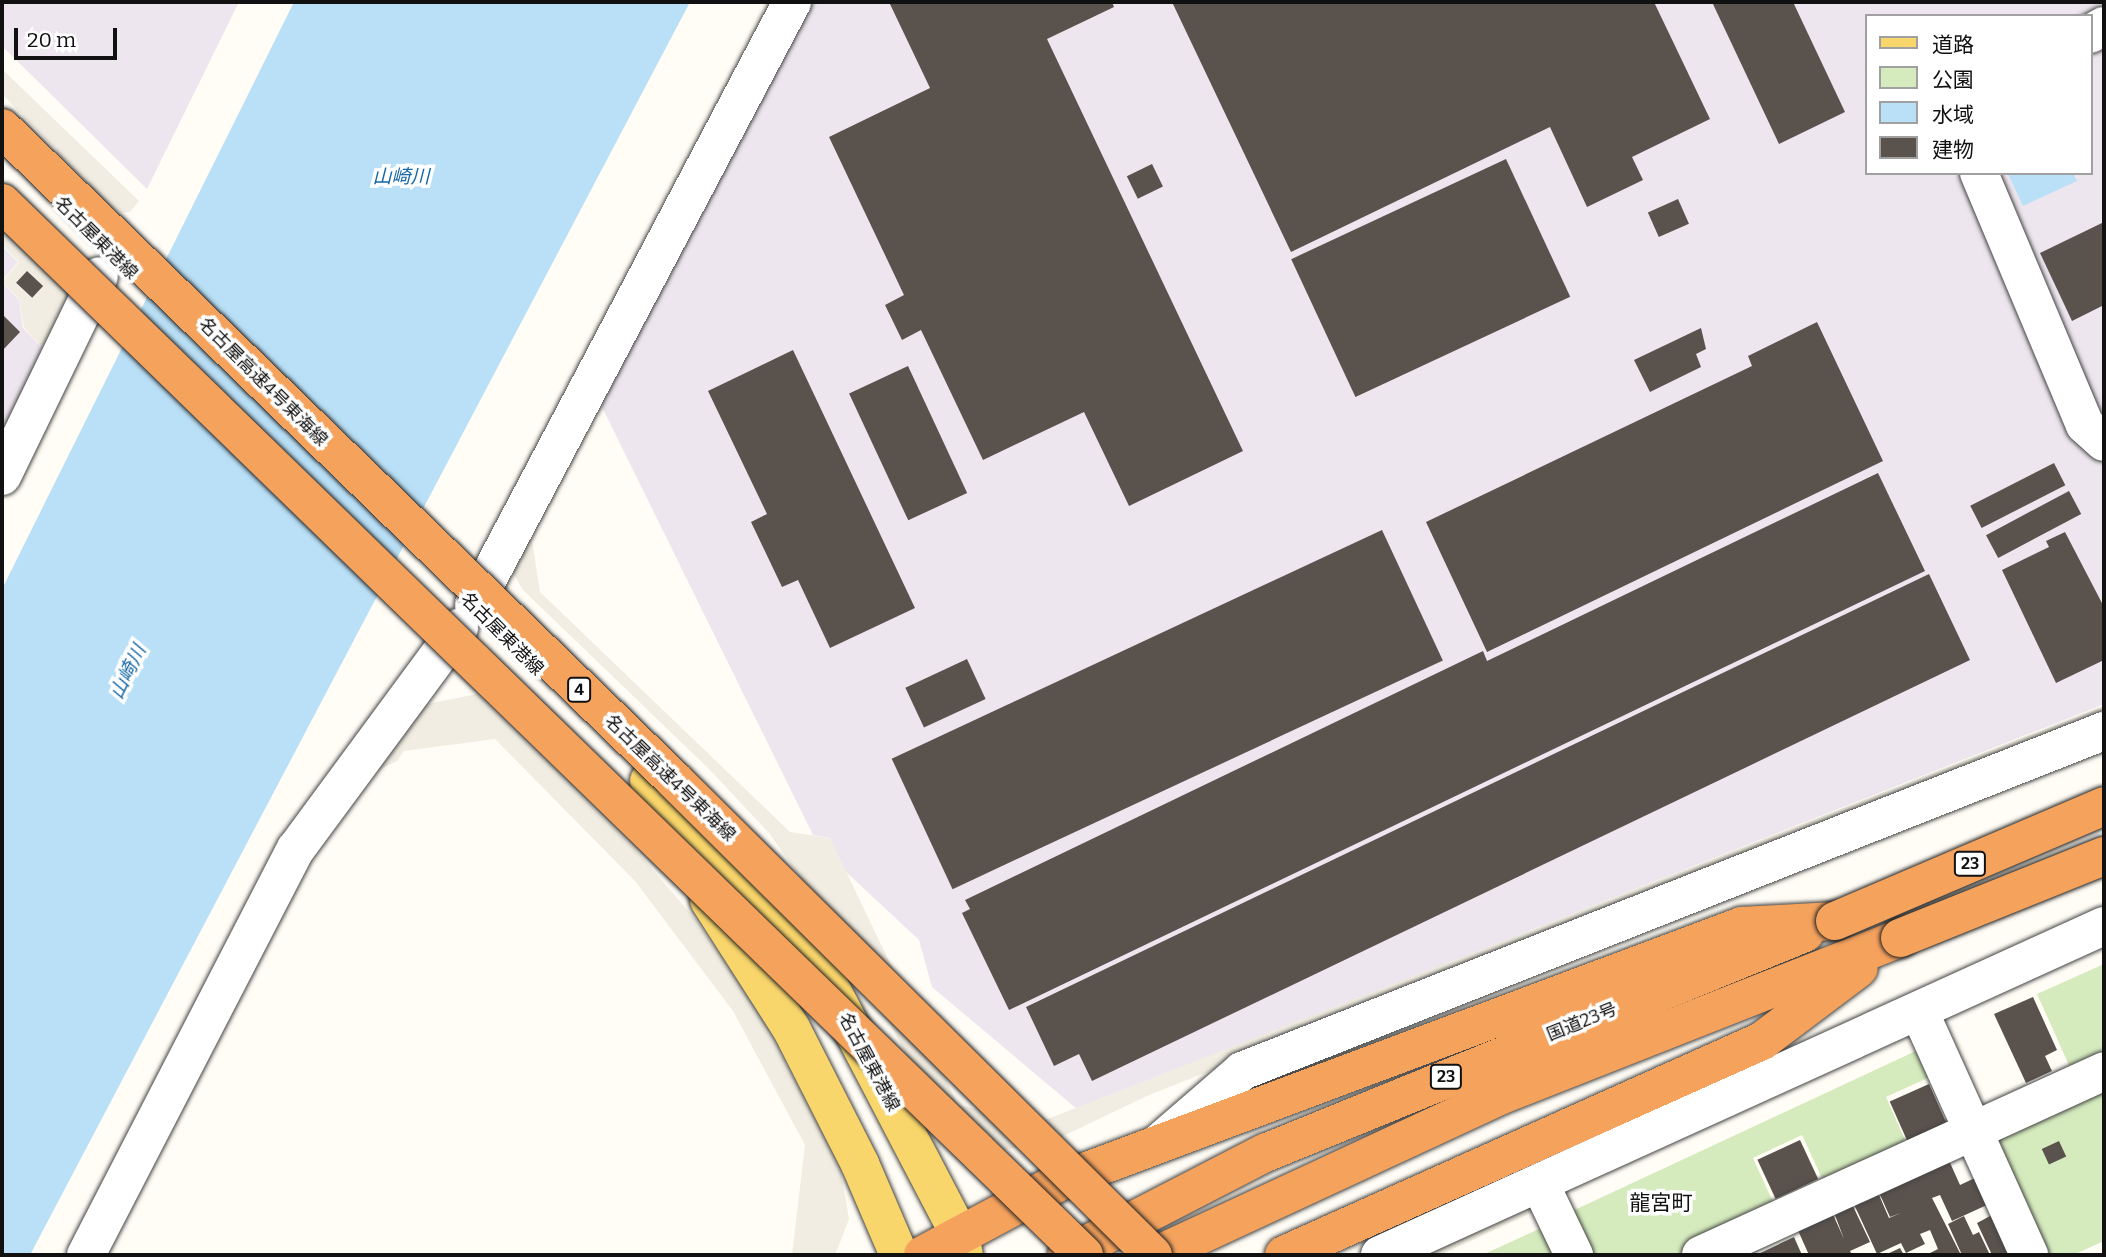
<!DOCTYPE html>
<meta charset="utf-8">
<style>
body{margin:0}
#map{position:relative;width:2106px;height:1257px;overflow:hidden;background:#fffdf5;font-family:Bitter,"Noto Sans JP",serif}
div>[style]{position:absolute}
.industrial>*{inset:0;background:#eee6ef}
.green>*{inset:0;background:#d5ebbd}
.plaza>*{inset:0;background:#f1ede2}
.water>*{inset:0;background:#b9e0f7}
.building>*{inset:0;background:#5a524d;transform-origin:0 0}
.roads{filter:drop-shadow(0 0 2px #444) drop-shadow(0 0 2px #444)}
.minor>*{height:38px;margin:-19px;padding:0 19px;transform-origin:19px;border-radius:19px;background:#fff}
.major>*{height:38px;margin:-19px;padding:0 19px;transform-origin:19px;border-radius:19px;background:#f9d66b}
.highway>*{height:38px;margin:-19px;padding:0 19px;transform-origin:19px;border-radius:19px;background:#f5a25d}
.bridges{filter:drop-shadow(0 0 2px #222) drop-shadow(0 0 2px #222)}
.highway-bridge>*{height:38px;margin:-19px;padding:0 19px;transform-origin:19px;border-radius:19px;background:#f5a25d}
span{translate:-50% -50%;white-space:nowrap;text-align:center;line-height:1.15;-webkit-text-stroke:7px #fff;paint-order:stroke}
.shield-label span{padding:2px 5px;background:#fff;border:2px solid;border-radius:5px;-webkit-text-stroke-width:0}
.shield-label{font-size:16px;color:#111;font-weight:700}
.street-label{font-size:18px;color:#111}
.water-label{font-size:19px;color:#1768a6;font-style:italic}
.quarter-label{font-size:21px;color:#111}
.frame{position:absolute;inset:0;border:4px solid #111;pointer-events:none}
.legend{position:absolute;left:1865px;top:14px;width:228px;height:161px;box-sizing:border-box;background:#fff;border:2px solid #a0a0a0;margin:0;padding:9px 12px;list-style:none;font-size:21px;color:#111}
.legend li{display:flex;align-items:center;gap:14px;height:35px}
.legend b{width:35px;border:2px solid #a0a0a0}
.scale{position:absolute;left:14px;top:28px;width:103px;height:32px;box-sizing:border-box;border:4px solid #111;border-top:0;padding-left:9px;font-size:21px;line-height:24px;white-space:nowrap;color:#111;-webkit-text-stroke:5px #fff;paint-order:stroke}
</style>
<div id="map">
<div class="industrial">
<div style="clip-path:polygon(2px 2px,239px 2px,147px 189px,2px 46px)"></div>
<div style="clip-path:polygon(evenodd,807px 2px,2104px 2px,2104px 704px,1077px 1109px,932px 987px,919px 940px,845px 871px,830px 838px,813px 835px,598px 399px,807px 2px,1866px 16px,2090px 16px,2090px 173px,1866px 173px,1866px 16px)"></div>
<div style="clip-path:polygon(2px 246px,18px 262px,2px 281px)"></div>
<div style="clip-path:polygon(2px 282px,19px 300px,23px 328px,52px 358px,2px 460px)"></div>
</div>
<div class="green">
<div style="clip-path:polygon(2104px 964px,2104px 1060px,2073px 1074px,2037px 994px)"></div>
<div style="clip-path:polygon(1920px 1049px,1932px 1076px,1886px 1097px,1909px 1149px,1826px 1187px,1802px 1135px,1753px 1158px,1777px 1211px,1679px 1255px,1587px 1255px,1568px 1213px)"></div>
<div style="clip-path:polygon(2104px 1089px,2104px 1241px,2073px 1255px,2043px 1255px,1988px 1140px)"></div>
<div style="clip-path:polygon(1550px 1224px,1562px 1255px,1482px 1255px)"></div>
</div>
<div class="plaza">
<div style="clip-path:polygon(2px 69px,139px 201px,130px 212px,120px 213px,107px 203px,2px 94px)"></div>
<div style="clip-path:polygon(2px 222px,80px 293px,52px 358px,24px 328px,19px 299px,2px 282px,19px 262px,2px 245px)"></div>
<div style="clip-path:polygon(530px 527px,540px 592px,790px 832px,830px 838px,958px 1105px,1040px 1122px,2104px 706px,2104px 719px,1149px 1095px,1053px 1141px,1004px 1150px,977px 1143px,929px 1100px,855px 955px,769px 833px,710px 770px,523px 590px,513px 573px,513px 557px)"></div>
<div style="clip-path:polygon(477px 694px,634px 848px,696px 920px,756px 1006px,840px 1167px,849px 1219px,835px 1255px,792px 1255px,805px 1145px,733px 1011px,635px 881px,495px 739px,404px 751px,397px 761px,353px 783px,418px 706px)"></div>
<div style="clip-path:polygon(1531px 1199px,1542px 1208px,1440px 1255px,1409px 1255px)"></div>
</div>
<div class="water">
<div style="clip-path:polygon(294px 2px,690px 2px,30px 1255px,2px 1255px,2px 589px)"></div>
<div style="clip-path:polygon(2073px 173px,2077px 181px,2023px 206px,2008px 174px)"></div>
</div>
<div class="building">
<div style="clip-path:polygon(889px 2px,1112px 2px,1114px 7px,1047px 39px,1243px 451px,1129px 506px,1084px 412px,983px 460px,921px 330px,902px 340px,885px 305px,904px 295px,829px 137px,930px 88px)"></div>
<div style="clip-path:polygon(1172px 2px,1654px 2px,1710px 119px,1632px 157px,1643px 180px,1587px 207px,1550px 127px,1291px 252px)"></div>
<div style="clip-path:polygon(1712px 2px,1793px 2px,1845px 112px,1779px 144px)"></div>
<div style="left:1506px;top:159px;width:152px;height:237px;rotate:65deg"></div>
<div style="left:1152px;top:164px;width:25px;height:28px;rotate:64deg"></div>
<div style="left:1678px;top:199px;width:27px;height:33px;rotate:66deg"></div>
<div style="clip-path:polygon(2104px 222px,2104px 305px,2072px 321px,2040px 253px)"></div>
<div style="left:27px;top:271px;width:22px;height:16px;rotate:43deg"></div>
<div style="clip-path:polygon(2px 314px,20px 332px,2px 351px)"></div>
<div style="clip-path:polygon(1817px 322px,1883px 461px,1487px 652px,1426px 522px,1752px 366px,1748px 356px)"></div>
<div style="clip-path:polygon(1701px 328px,1706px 349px,1696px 354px,1701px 367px,1650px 392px,1634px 360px)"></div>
<div style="clip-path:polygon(793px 350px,915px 608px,830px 648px,798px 580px,782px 587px,751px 522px,767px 514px,708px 391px)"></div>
<div style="left:908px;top:366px;width:140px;height:65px;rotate:65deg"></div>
<div style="left:2054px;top:463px;width:25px;height:94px;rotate:63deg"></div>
<div style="clip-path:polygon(1878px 473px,1925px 571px,1009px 1010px,962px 913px,970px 909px,965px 900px,1483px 651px,1487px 661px)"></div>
<div style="left:2069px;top:491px;width:26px;height:94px;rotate:62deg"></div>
<div style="left:1382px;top:530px;width:144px;height:541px;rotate:65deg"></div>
<div style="clip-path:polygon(2065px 532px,2104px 607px,2104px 660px,2056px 683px,2002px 570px,2049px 547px,2046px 541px)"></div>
<div style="clip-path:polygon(1929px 574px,1970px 660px,1092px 1081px,1079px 1054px,1054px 1066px,1026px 1007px)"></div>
<div style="left:967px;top:659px;width:44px;height:68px;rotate:65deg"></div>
<div style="clip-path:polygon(2033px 997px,2057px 1050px,2045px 1056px,2052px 1071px,2026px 1083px,1994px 1014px)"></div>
<div style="left:1929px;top:1084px;width:46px;height:43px;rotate:66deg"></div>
<div style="left:1800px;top:1140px;width:43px;height:47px;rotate:65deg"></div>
<div style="left:2059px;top:1141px;width:17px;height:19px;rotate:65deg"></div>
<div style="clip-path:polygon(1947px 1156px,1960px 1185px,1977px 1177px,1989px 1204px,1952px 1221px,1940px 1195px,1932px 1198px,1961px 1255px,1926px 1255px,1938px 1249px,1930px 1230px,1920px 1234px,1925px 1244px,1906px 1253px,1901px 1243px,1877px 1254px,1852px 1200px,1876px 1188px,1889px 1218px,1901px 1213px,1890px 1217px,1877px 1188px)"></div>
<div style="clip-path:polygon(1851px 1202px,1870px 1242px,1850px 1251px,1852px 1255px,1809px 1255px,1796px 1226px,1831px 1210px,1844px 1239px,1833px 1210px)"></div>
<div style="clip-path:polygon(1992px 1215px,2010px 1255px,1992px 1255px,1977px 1223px)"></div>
<div style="clip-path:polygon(1964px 1216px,1973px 1235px,1979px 1232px,1990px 1255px,1962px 1255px,1948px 1224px)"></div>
<div style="clip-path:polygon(1794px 1237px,1802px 1255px,1756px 1255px)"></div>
<div style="clip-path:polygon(1900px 1248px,1904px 1255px,1885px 1255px)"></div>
</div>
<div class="roads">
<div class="minor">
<div style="left:2090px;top:34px;width:16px;rotate:-30deg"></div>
<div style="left:1979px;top:173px;width:273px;rotate:67.2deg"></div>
<div style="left:2085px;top:425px;width:25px;rotate:42deg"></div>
<div style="left:2px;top:476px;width:222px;rotate:-64.1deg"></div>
<div style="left:474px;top:605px;width:682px;rotate:-62.19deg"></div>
<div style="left:1919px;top:1011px;width:268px;rotate:65.7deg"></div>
<div style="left:1159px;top:1143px;width:110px;rotate:-40.9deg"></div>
<div style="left:1242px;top:1071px;width:927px;rotate:-21.53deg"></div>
<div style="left:1540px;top:1184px;width:79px;rotate:64.4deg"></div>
<div style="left:86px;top:1255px;width:457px;rotate:-62.7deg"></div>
<div style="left:296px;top:849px;width:275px;rotate:-53.6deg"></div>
<div style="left:1380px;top:1255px;width:795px;rotate:-24.44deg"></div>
<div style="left:1701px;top:1255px;width:443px;rotate:-24.5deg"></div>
</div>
<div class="major">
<div style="left:649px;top:781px;width:193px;rotate:47.3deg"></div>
<div style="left:780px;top:923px;width:77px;rotate:51.3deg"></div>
<div style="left:828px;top:983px;width:284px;rotate:62.4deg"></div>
<div style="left:960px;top:1235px;width:20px;rotate:79deg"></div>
<div style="left:709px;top:900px;width:152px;rotate:57.4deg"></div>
<div style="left:791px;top:1028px;width:153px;rotate:63.1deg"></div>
<div style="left:860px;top:1164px;width:99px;rotate:66.8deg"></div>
</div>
<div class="highway">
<div style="left:923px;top:1255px;width:159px;rotate:-28.2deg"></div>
<div style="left:1063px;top:1180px;width:725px;rotate:-20.51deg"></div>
<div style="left:1742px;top:926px;width:93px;rotate:-3.1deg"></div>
<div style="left:1067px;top:1255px;width:223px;rotate:-27.3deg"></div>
<div style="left:1265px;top:1153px;width:583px;rotate:-22.17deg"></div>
<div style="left:1157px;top:1255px;width:377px;rotate:-24.9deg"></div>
<div style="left:1499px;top:1096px;width:431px;rotate:-21.5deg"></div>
<div style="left:1284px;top:1255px;width:524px;rotate:-24.12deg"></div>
<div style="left:1762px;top:1041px;width:121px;rotate:-37deg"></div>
</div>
</div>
<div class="bridges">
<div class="highway-bridge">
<div style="left:2px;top:128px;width:935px;rotate:44.13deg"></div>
<div style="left:673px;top:779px;width:676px;rotate:44.76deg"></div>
<div style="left:2px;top:203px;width:1509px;rotate:44.19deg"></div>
<div style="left:1835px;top:921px;width:293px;rotate:-23.1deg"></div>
<div style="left:1900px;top:938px;width:220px;rotate:-21.9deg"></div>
</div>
</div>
<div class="shield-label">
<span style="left:579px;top:690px">4</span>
<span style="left:1970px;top:864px">23</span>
<span style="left:1446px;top:1077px">23</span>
</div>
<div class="street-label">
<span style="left:96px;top:238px;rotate:45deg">名古屋東港線</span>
<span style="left:263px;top:382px;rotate:45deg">名古屋高速4号東海線</span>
<span style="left:502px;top:634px;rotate:45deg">名古屋東港線</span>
<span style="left:670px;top:778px;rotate:44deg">名古屋高速4号東海線</span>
<span style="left:1582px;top:1022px;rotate:-22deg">国道23号</span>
<span style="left:869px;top:1062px;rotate:62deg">名古屋東港線</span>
</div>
<div class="water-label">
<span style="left:401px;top:177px">山崎川</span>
<span style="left:128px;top:672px;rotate:-64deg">山崎川</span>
</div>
<div class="quarter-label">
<span style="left:1661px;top:1203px">龍宮町</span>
</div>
<div class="frame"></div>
<ul class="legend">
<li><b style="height:9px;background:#f9d66b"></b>道路</li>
<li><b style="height:19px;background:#d5ebbd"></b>公園</li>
<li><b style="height:19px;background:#b9e0f7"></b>水域</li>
<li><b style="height:19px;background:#5a524d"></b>建物</li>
</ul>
<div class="scale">20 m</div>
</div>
